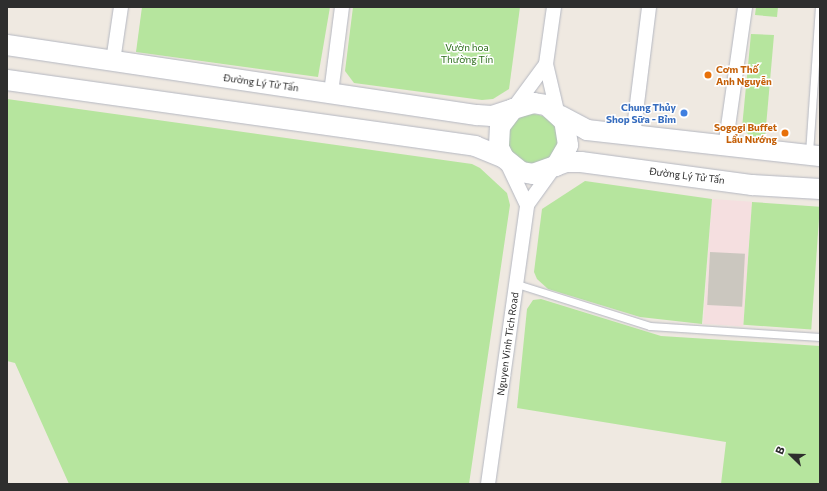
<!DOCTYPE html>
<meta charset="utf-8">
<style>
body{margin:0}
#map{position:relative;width:827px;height:491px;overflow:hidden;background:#efe9e1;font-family:Commissioner,sans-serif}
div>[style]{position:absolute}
.medical>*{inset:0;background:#f5dfe0;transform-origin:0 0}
.green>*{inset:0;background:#b6e59e;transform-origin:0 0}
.round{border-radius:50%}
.building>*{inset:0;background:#cbc7bf;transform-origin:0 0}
.roads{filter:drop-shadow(0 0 1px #b4b7c1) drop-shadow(0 0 1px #b4b7c1)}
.lane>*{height:7px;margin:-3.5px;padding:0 3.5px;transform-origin:3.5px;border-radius:3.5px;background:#fff}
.street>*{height:14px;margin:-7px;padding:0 7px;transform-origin:7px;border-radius:7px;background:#fff}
.secondary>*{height:20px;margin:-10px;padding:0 10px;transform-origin:10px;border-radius:10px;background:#fff}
.dots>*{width:11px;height:11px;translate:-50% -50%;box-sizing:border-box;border:2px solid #fff;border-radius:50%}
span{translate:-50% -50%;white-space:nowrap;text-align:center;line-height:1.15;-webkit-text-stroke:3px #fff;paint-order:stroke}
.park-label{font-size:10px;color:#2c6e1b}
.food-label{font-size:10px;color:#c56008;font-weight:700}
.left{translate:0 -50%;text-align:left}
.right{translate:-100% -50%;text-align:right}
.street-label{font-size:10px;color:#2e2e2e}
.shop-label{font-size:10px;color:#366cbe;font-weight:700}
.frame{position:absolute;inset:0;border:8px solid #2e2e2e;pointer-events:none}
.north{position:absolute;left:771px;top:435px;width:40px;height:40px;-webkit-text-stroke:3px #fff;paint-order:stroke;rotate:293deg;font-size:11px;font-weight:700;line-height:16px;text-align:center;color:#2e2e2e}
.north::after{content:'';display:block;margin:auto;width:14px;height:18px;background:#2e2e2e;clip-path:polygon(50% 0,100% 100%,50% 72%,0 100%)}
</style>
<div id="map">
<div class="medical">
<div style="left:712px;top:199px;width:40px;height:125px;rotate:4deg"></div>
</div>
<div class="green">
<div style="clip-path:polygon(142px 7px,330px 7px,318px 77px,136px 52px)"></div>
<div style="clip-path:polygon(353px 7px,520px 7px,509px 89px,493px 99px,482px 100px,354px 83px,345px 71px)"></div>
<div style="clip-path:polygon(756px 7px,778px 7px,777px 17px,755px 15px)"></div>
<div style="clip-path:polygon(751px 34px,774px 35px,765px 138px,751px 137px,742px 128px)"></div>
<div style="clip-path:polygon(7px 99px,472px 164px,480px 168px,507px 193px,510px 205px,469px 484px,69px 484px,15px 363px,7px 361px)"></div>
<div class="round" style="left:508px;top:114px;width:50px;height:50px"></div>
<div style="clip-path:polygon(585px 181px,712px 199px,702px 324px,640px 317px,548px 289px,537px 279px,534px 272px,542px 209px)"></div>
<div style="left:752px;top:202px;width:68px;height:123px;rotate:4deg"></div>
<div style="clip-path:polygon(541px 299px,661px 336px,820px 346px,820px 484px,721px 484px,726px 442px,517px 408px,527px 309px,533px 300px)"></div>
</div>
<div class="building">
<div style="left:710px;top:252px;width:35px;height:53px;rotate:3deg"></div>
</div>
<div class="roads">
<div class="lane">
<div style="left:809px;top:153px;width:146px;rotate:-86.1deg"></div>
<div style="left:517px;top:284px;width:139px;rotate:17.5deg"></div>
<div style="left:650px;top:326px;width:170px;rotate:3.7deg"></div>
</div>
<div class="street">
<div style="left:554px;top:7px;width:58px;rotate:98deg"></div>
<div style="left:546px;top:64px;width:48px;rotate:76.8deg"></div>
<div style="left:113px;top:61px;width:55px;rotate:-81.6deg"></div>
<div style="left:331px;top:93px;width:87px;rotate:-82.7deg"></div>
<div style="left:513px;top:109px;width:56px;rotate:-53.7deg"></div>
<div style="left:633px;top:136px;width:130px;rotate:-82.9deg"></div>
<div style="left:725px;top:148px;width:142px;rotate:-81.9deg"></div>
<div style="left:508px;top:165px;width:44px;rotate:64.6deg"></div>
<div style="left:488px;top:484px;width:282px;rotate:-82deg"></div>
<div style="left:527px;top:205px;width:48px;rotate:-54.3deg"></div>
</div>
<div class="secondary">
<div style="left:7px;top:45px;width:475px;rotate:8.5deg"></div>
<div style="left:477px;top:115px;width:15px;rotate:4deg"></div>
<div style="left:492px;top:116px;width:22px;rotate:-18deg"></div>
<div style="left:7px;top:80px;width:473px;rotate:8deg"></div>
<div style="left:475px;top:146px;width:31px;rotate:22deg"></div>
<div style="left:561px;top:116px;width:30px;rotate:28deg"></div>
<div style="left:587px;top:130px;width:234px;rotate:6.4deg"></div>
<div style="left:556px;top:166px;width:24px;rotate:-60deg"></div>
<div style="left:568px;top:145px;width:24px;rotate:-99deg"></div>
<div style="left:564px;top:121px;width:24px;rotate:-138deg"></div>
<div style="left:546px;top:105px;width:12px;rotate:-171deg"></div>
<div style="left:534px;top:103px;width:22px;rotate:164deg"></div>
<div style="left:513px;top:109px;width:21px;rotate:127deg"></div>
<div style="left:500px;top:126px;width:22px;rotate:93deg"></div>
<div style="left:499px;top:148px;width:11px;rotate:63deg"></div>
<div style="left:504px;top:158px;width:22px;rotate:39deg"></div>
<div style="left:521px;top:172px;width:12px;rotate:9deg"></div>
<div style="left:533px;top:174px;width:35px;rotate:-20deg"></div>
<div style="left:566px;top:162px;width:15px"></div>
<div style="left:581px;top:162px;width:173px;rotate:7.7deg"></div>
<div style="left:752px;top:185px;width:68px;rotate:3.4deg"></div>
</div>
</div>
<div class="dots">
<div style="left:708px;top:75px;background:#e8710a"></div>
<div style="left:684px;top:113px;background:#3f7fe0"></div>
<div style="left:785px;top:133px;background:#e8710a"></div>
</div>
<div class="park-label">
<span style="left:467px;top:53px">Vườn hoa<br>Thường Tín</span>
</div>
<div class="food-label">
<span class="left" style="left:716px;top:75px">Cơm Thố<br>Anh Nguyễn</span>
<span class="right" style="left:777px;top:133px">Sogogi Buffet<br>Lẩu Nướng</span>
</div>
<div class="street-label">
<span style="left:261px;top:83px;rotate:8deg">Đường Lý Tử Tấn</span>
<span style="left:687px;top:176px;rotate:7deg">Đường Lý Tử Tấn</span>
<span style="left:508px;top:344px;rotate:-82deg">Nguyen Vinh Tich Road</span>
</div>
<div class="shop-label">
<span class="right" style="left:676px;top:113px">Chung Thủy<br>Shop Sữa - Bỉm</span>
</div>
<div class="frame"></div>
<div class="north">B</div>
</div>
